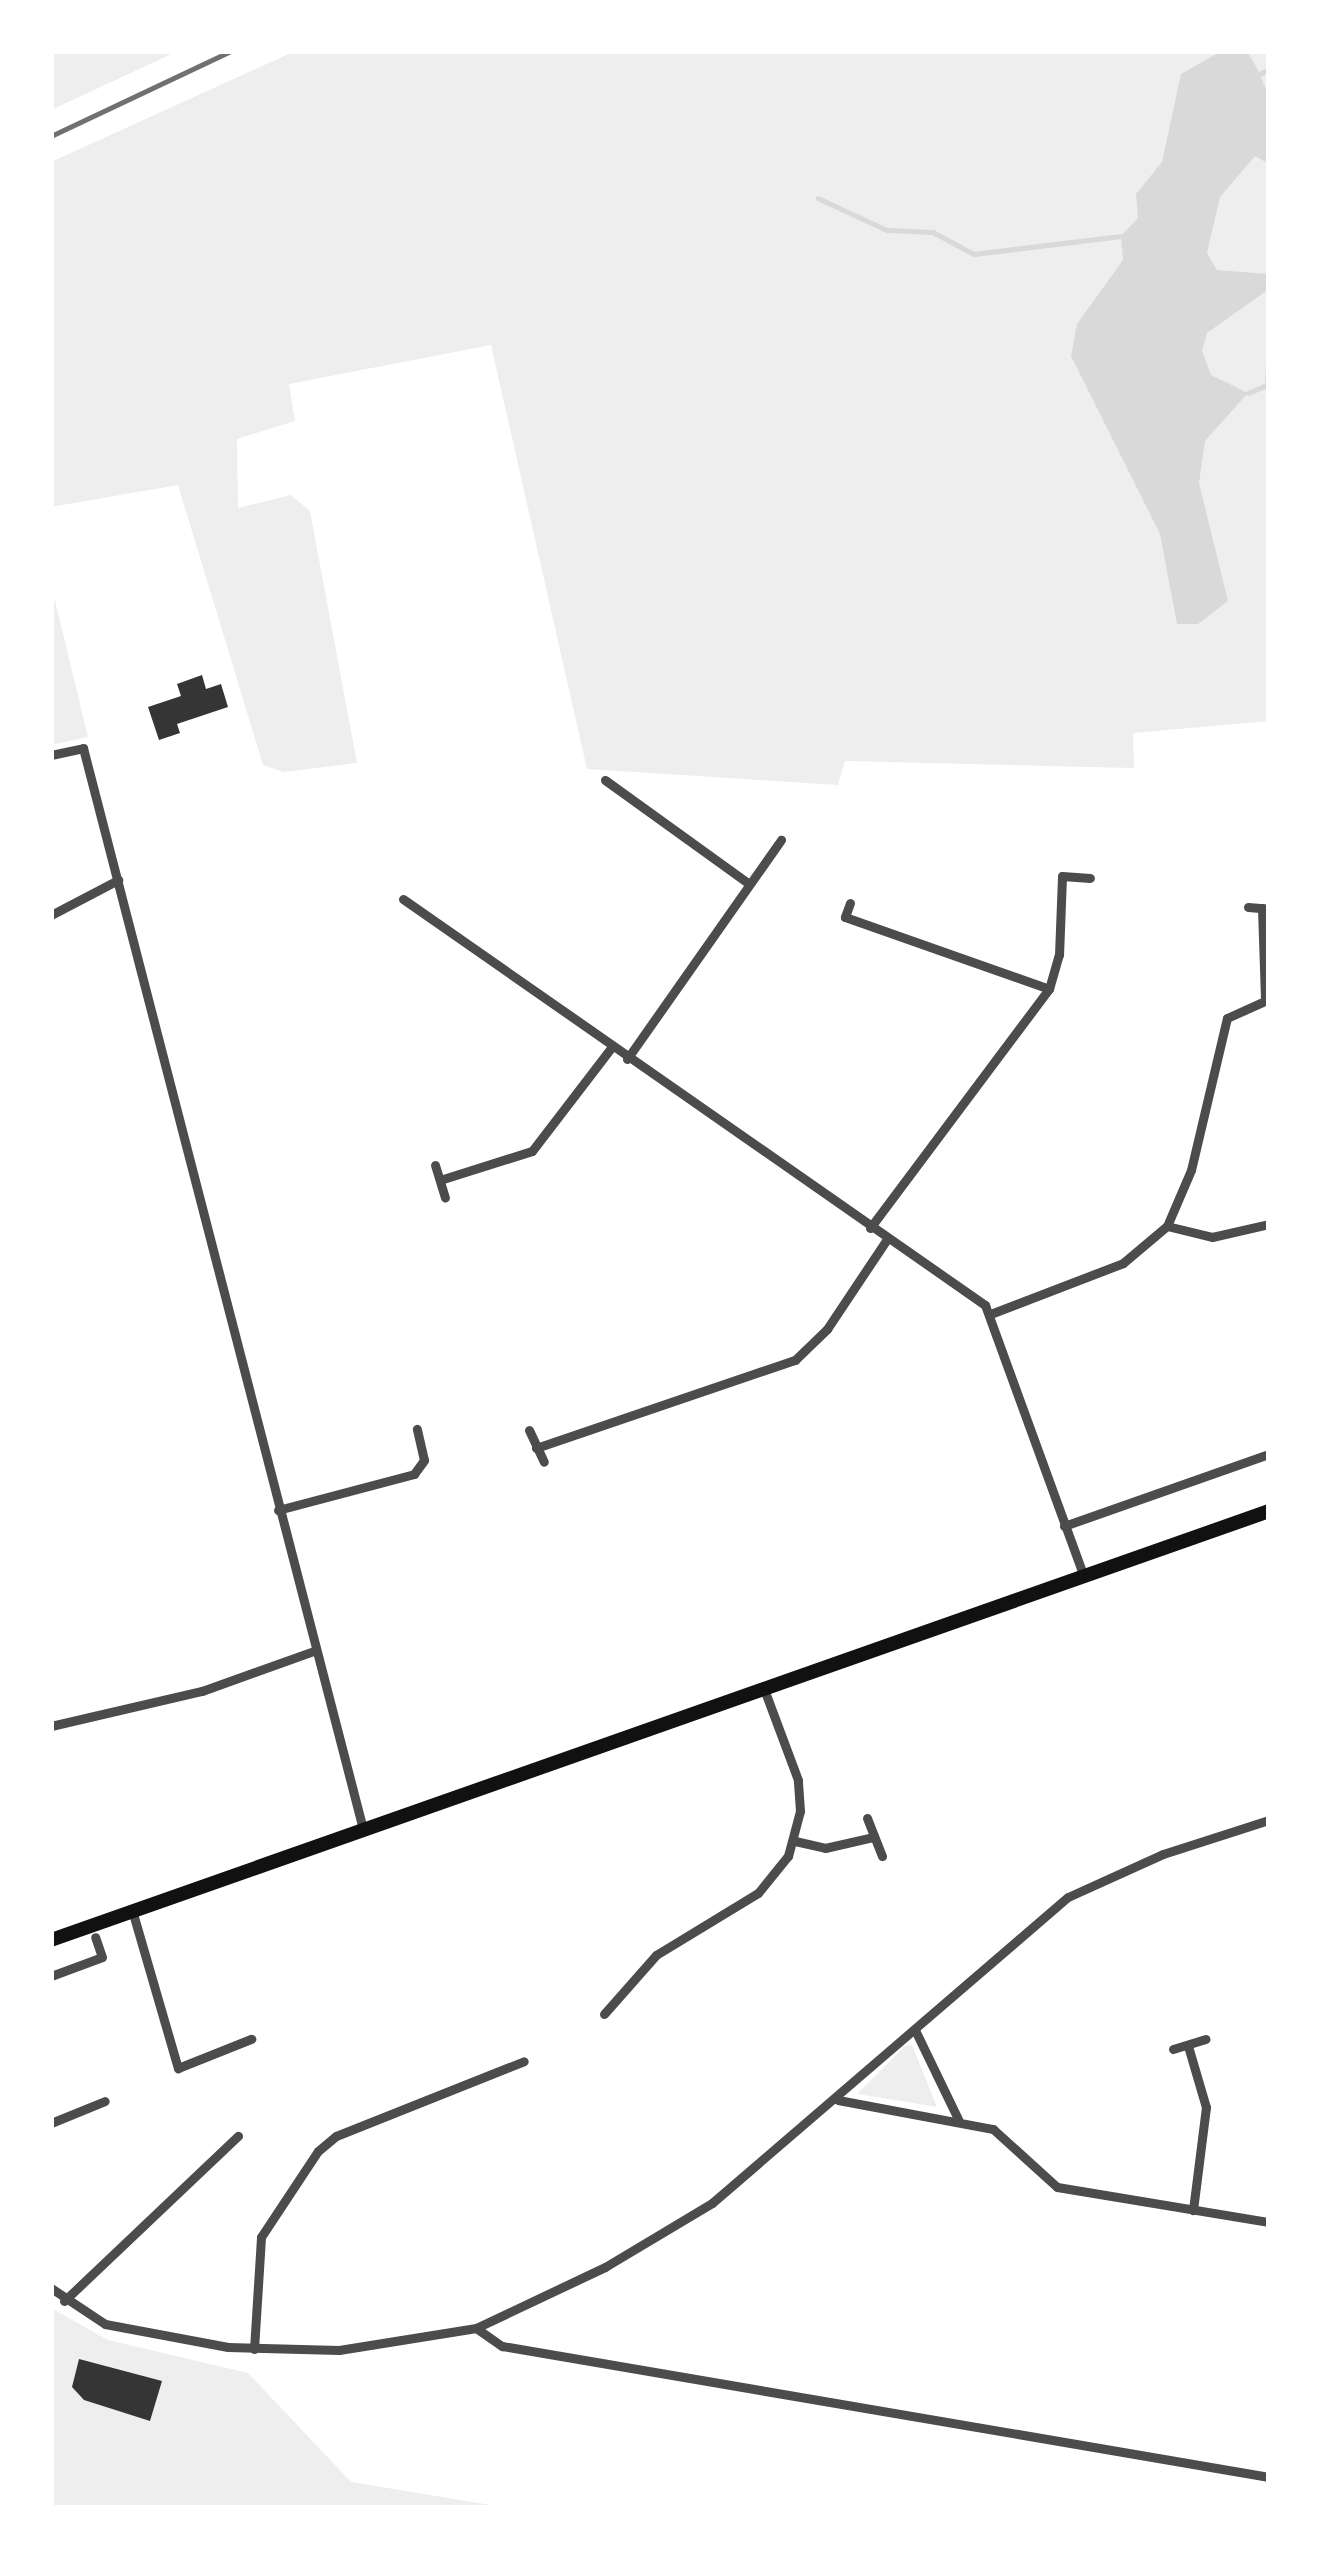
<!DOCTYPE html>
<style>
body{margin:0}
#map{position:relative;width:1320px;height:2559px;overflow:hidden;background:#fff;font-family:Arial,sans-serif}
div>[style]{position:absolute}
.green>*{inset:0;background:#eee}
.water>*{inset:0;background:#d9d9d9}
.stream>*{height:4.5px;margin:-2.25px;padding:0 2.25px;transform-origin:2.25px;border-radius:2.25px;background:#d9d9d9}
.building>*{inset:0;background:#353535}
.minor>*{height:9px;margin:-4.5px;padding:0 4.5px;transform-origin:4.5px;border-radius:4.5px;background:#4c4c4c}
.primary>*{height:14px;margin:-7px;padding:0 7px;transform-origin:7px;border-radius:7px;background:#111}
.rail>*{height:4.5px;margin:-2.25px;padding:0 2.25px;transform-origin:2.25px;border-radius:2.25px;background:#707070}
span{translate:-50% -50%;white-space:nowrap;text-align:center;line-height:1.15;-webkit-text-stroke:9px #fff;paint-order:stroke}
.frame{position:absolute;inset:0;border:54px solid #fff;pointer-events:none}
</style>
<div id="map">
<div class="green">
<div style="clip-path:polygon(51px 51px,178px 51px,51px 110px)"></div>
<div style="clip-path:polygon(295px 51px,1269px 51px,1269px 721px,1133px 733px,1134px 768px,845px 761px,838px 785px,587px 769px,491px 345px,289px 384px,295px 421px,237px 439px,238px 508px,291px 495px,310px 511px,357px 763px,284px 772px,263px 765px,178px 485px,51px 507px,51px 162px)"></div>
<div style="clip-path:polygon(51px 584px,88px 737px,51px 745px)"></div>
<div style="clip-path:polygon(912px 2045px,937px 2107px,857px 2094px,905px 2046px)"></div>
<div style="clip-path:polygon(51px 2308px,108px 2340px,248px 2373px,351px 2482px,509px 2508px,51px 2508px)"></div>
</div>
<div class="water">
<div style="clip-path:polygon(1222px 51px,1248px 52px,1260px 74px,1269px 98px,1269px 164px,1255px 156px,1220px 197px,1207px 253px,1217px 270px,1269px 274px,1269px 289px,1207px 333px,1202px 351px,1211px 375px,1248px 393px,1205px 441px,1199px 483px,1228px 601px,1198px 624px,1177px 624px,1160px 534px,1071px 356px,1077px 324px,1123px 260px,1121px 236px,1138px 218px,1136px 194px,1162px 162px,1181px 74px)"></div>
</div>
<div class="stream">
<div style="left:1260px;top:74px;width:10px;rotate:-29deg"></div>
<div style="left:818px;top:198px;width:76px;rotate:24.9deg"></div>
<div style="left:887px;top:230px;width:46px;rotate:2.5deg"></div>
<div style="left:933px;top:232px;width:47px;rotate:28.2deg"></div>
<div style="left:974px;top:254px;width:148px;rotate:-7deg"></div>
<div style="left:1248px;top:393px;width:21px;rotate:-23deg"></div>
<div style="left:1267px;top:385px;width:41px;rotate:-87.2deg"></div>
</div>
<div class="building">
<div style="clip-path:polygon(202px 675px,206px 689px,221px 684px,228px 707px,177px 724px,180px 733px,159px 740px,148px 707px,181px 696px,177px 684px)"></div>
<div style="clip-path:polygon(79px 2359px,162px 2381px,150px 2421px,84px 2400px,72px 2387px)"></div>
</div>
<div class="minor">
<div style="left:51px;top:755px;width:33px;rotate:-12deg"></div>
<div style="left:83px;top:748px;width:1117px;rotate:75.48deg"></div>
<div style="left:605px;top:780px;width:176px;rotate:35.8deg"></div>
<div style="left:403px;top:899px;width:710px;rotate:34.9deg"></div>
<div style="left:985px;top:1305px;width:289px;rotate:70deg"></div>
<div style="left:850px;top:903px;width:15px;rotate:110deg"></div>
<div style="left:845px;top:917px;width:216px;rotate:19.4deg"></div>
<div style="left:1248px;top:907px;width:21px;rotate:5deg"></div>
<div style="left:1262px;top:908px;width:91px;rotate:88.1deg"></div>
<div style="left:51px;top:915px;width:76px;rotate:-27.6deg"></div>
<div style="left:627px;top:1059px;width:268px;rotate:-54.9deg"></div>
<div style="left:435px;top:1165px;width:34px;rotate:73deg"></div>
<div style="left:440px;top:1180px;width:96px;rotate:-17.5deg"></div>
<div style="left:532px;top:1151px;width:130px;rotate:-52.5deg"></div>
<div style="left:1167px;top:1226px;width:46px;rotate:13.7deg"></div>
<div style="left:1212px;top:1237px;width:58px;rotate:-12.8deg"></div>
<div style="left:870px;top:1228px;width:299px;rotate:-53.2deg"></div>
<div style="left:1049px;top:989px;width:35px;rotate:-74deg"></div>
<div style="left:1059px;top:955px;width:79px;rotate:-87.8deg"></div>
<div style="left:1062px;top:876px;width:28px;rotate:4deg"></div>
<div style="left:993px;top:1313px;width:139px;rotate:-21deg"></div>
<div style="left:1123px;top:1263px;width:57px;rotate:-40.1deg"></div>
<div style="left:1167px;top:1226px;width:61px;rotate:-66.8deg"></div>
<div style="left:1191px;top:1170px;width:156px;rotate:-76.7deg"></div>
<div style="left:1227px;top:1018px;width:46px;rotate:-24.3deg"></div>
<div style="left:529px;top:1430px;width:35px;rotate:65deg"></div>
<div style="left:536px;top:1448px;width:274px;rotate:-18.8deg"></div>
<div style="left:795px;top:1360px;width:45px;rotate:-44.1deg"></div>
<div style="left:827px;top:1329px;width:108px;rotate:-56.3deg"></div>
<div style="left:278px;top:1510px;width:141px;rotate:-14.8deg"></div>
<div style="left:414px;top:1474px;width:17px;rotate:-54deg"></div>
<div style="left:424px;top:1460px;width:32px;rotate:-103deg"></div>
<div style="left:1064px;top:1526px;width:217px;rotate:-19.4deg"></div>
<div style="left:51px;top:1726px;width:155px;rotate:-13.1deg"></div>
<div style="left:202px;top:1691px;width:119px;rotate:-19.7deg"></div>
<div style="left:867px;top:1818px;width:41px;rotate:68.5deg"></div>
<div style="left:795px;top:1841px;width:31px;rotate:13deg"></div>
<div style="left:825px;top:1848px;width:49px;rotate:-12.9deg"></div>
<div style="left:132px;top:1910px;width:165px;rotate:73.8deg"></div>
<div style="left:178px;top:2068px;width:79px;rotate:-21.7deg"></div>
<div style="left:51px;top:1976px;width:54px;rotate:-20.4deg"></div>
<div style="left:102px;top:1957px;width:21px;rotate:-109deg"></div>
<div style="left:604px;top:2014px;width:79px;rotate:-48.6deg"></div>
<div style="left:656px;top:1955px;width:119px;rotate:-31.3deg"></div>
<div style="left:758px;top:1893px;width:48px;rotate:-51deg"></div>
<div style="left:788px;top:1856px;width:47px;rotate:-75.1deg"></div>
<div style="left:800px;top:1811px;width:31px;rotate:-94deg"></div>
<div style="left:798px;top:1780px;width:97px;rotate:-110.5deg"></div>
<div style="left:915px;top:2030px;width:99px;rotate:64.2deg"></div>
<div style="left:1188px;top:2046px;width:64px;rotate:73.6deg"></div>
<div style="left:1206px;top:2107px;width:104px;rotate:97.2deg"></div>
<div style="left:1173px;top:2049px;width:34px;rotate:-17deg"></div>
<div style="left:838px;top:2100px;width:158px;rotate:10.6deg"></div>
<div style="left:993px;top:2129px;width:86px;rotate:42.2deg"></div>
<div style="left:1057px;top:2187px;width:215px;rotate:9.4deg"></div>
<div style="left:51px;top:2123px;width:58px;rotate:-22.2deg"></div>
<div style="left:51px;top:2288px;width:65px;rotate:33.7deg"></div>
<div style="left:105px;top:2324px;width:125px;rotate:10.6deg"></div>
<div style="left:228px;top:2347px;width:111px;rotate:1.5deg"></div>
<div style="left:339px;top:2350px;width:139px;rotate:-9.1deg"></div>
<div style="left:476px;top:2328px;width:143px;rotate:-25.3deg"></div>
<div style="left:605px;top:2267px;width:125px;rotate:-30.9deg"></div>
<div style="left:712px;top:2203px;width:469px;rotate:-40.7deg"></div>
<div style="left:1068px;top:1897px;width:104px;rotate:-24.4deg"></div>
<div style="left:1163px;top:1854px;width:111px;rotate:-17.8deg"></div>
<div style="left:64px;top:2301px;width:240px;rotate:-43.5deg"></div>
<div style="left:476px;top:2328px;width:32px;rotate:35deg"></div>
<div style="left:502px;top:2346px;width:778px;rotate:9.69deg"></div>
<div style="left:254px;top:2349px;width:112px;rotate:-86.4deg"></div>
<div style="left:261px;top:2237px;width:103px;rotate:-56.5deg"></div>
<div style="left:318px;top:2151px;width:23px;rotate:-40deg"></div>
<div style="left:336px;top:2136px;width:202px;rotate:-21.7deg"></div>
</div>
<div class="primary">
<div style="left:51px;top:1940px;width:1291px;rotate:-19.4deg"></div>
</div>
<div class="rail">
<div style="left:51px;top:136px;width:199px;rotate:-25.3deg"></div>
</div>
<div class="frame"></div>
</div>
